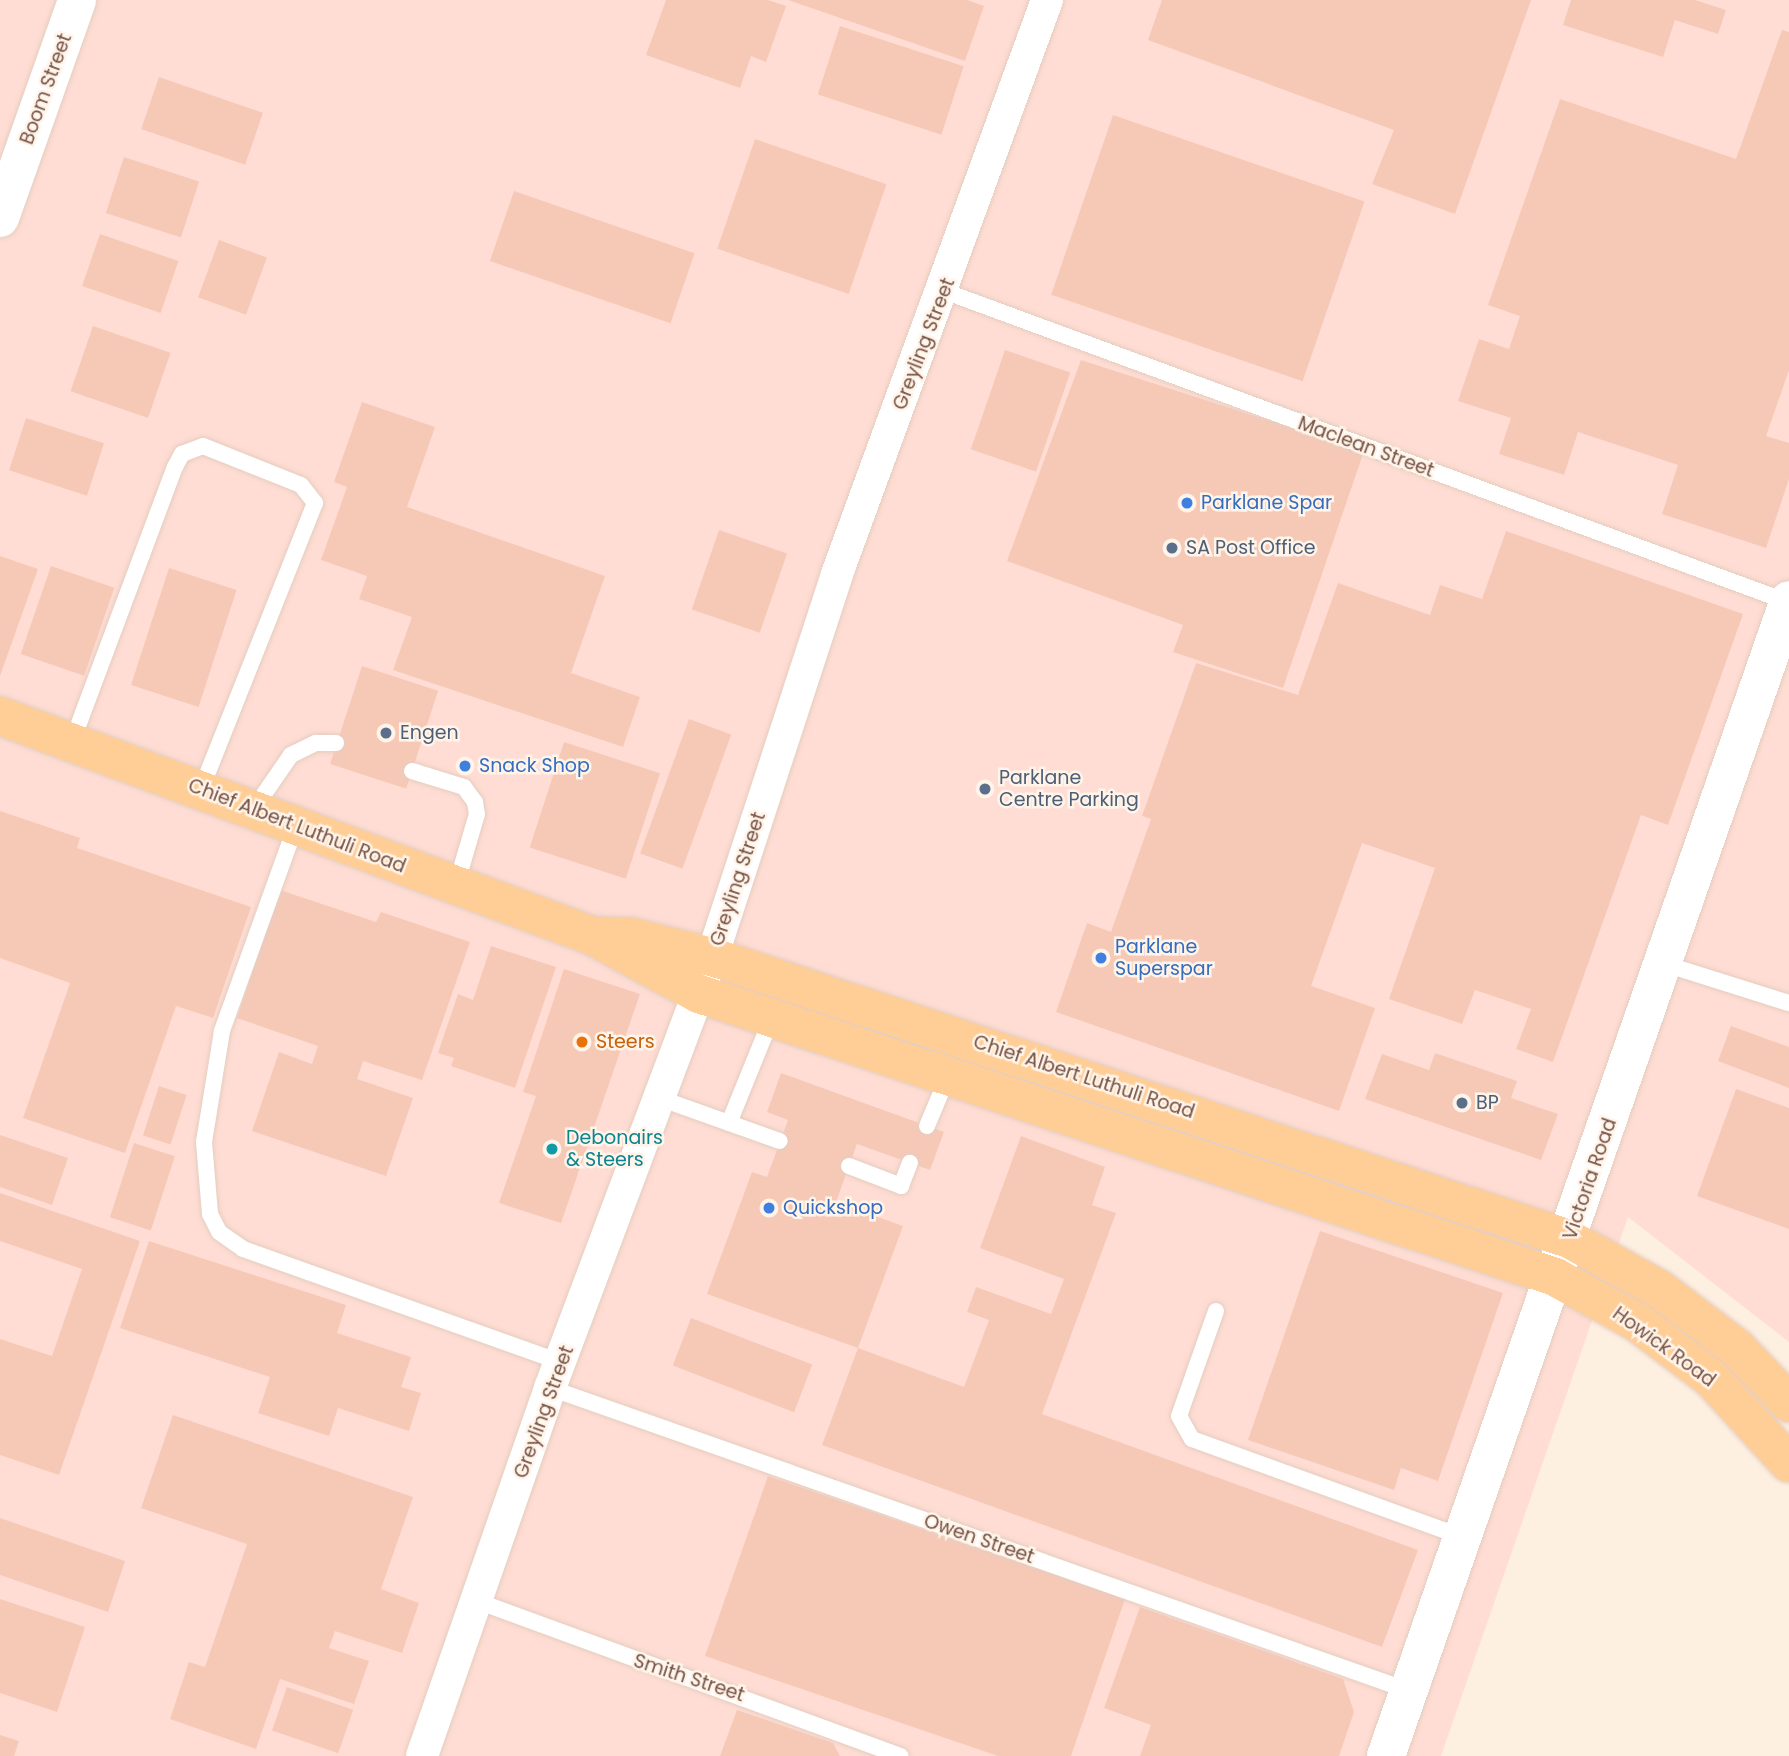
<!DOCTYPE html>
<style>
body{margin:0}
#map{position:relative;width:1789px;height:1756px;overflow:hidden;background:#fef0e1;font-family:Poppins,sans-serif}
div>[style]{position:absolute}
.commercial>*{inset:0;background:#ffddd4}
.building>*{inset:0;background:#f6c9b7;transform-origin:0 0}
.roads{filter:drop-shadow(0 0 2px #e5cdbf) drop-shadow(0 0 2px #e5cdbf)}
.service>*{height:16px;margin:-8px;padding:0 8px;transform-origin:8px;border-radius:8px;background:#fff}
.minor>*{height:32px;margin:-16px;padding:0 16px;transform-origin:16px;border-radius:16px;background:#fff}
.tertiary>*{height:38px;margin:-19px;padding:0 19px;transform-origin:19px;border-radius:19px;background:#fff}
.secondary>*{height:38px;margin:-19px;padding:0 19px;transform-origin:19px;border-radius:19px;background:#fff}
.primary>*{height:38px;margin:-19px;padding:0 19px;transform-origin:19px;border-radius:19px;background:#ffce97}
.dots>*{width:19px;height:19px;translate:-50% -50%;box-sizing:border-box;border:4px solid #fff4e9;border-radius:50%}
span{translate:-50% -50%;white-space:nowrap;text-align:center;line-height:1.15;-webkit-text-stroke:5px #fff4e9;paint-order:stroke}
.street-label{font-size:19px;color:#775246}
.shop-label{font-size:19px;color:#366cbe}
.left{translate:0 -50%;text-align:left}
.service-label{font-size:19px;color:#4e5e75}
.food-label{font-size:19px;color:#c56008}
.culture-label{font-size:19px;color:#0d838f}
</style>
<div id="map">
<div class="commercial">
<div style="clip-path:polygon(0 0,1789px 0,1789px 1342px,1628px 1217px,1441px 1756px,0 1756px)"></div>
</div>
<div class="building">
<div style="clip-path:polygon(666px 0,768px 0,786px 6px,766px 62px,751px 56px,740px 88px,646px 55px)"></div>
<div style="clip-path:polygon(788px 0,967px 0,984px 6px,965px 61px)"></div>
<div style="clip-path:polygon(1162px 0,1531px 0,1455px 214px,1372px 184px,1394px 130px,1148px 40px)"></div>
<div style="clip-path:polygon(1571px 0,1695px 0,1726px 10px,1718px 34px,1675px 20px,1663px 57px,1563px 25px)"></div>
<div style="left:840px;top:26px;width:130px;height:72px;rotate:18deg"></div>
<div style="clip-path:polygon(1782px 30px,1789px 32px,1789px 370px,1766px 436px,1789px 443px,1789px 479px,1766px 548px,1662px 514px,1678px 465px,1578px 432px,1564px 475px,1499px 454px,1511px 418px,1458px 401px,1479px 339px,1509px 349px,1520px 316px,1488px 305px,1560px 99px,1736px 159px)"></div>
<div style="left:159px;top:77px;width:110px;height:55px;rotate:19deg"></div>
<div style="left:1113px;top:115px;width:266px;height:190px;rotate:19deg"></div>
<div style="left:755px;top:139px;width:139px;height:116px;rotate:19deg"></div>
<div style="left:124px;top:157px;width:79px;height:59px;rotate:18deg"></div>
<div style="left:514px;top:191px;width:191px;height:74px;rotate:19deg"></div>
<div style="left:100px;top:234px;width:83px;height:55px;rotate:19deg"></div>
<div style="left:219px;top:240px;width:51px;height:61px;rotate:20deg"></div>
<div style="left:93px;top:326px;width:82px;height:69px;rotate:19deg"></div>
<div style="left:1005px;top:350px;width:69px;height:105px;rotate:19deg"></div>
<div style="clip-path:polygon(1081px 360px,1364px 451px,1283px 688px,1173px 652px,1183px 625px,1007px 561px)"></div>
<div style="clip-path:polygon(362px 402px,435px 427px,407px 507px,605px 576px,571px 673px,640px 697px,623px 747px,393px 670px,412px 617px,359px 599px,367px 576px,321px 560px,347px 487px,334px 482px)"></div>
<div style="left:26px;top:418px;width:82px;height:55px;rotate:18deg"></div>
<div style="left:719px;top:530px;width:72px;height:84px;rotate:19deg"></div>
<div style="clip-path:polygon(1506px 531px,1743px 614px,1668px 825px,1641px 815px,1553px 1062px,1516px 1049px,1531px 1009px,1475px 990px,1462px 1024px,1389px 999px,1435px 868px,1362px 843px,1311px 986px,1375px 1008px,1339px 1111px,1056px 1012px,1087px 923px,1111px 932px,1151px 819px,1142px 816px,1196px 663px,1298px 695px,1338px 583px,1430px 615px,1440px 585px,1482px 599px)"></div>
<div style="clip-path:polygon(0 556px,38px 569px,0 676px)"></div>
<div style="left:51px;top:566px;width:67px;height:93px;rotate:19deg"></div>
<div style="left:169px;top:568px;width:71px;height:123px;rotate:18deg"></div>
<div style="left:362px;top:666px;width:80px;height:103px;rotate:18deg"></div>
<div style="left:689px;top:719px;width:45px;height:143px;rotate:20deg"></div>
<div style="left:564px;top:742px;width:101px;height:111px;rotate:18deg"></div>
<div style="clip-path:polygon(0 811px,80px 838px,77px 848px,251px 907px,213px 1018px,176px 1006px,125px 1153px,23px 1118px,70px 983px,0 958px)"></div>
<div style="clip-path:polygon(280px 890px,376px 922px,381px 912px,470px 942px,422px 1080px,363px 1061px,357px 1079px,413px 1098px,386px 1176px,252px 1131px,279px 1052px,312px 1064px,318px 1046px,237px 1018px)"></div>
<div style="clip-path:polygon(491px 946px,556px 967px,515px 1088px,451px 1066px,454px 1058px,438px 1053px,458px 994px,473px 1000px)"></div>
<div style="clip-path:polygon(564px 969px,640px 994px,561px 1223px,499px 1203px,536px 1096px,523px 1092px)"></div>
<div style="clip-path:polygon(1731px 1026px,1789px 1047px,1789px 1088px,1718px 1061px)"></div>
<div style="clip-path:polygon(1435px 1053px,1517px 1081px,1511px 1098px,1558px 1114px,1541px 1160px,1365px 1099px,1382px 1054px,1429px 1070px)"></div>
<div style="clip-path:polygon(781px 1073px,944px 1132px,930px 1170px,857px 1144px,836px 1202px,903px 1226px,858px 1348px,707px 1294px,752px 1172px,767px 1177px,788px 1120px,767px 1112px)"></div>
<div style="left:159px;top:1086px;width:29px;height:52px;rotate:18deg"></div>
<div style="clip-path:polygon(1736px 1089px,1789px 1108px,1789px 1229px,1697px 1196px)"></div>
<div style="clip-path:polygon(0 1135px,68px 1158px,52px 1205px,0 1187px)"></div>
<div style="clip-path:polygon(1021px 1136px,1105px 1167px,1092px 1205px,1116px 1213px,1042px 1414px,1418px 1550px,1382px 1647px,822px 1445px,858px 1348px,964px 1387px,989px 1320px,967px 1312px,976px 1287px,1051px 1314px,1064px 1279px,980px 1248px)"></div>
<div style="left:134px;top:1143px;width:43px;height:78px;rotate:18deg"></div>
<div style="clip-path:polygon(0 1193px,140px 1241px,59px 1475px,0 1455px,0 1339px,52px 1356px,82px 1269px,0 1241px)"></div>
<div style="clip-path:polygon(1320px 1231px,1503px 1293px,1438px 1481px,1401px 1468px,1394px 1490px,1248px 1440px)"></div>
<div style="clip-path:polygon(149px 1241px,346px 1305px,337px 1333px,411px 1357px,401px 1387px,421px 1393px,409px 1431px,338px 1408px,329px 1436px,258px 1413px,270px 1377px,120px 1328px)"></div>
<div style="left:691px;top:1318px;width:130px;height:51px;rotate:21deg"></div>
<div style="clip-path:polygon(173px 1415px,413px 1497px,381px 1589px,419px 1603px,402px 1653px,335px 1631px,329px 1648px,369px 1661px,354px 1704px,280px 1679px,256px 1749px,170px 1719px,189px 1662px,205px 1667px,247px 1544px,141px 1508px)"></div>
<div style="clip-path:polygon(768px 1476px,1125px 1599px,1071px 1756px,998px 1756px,705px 1656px)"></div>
<div style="clip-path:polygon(0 1518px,125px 1561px,108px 1612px,0 1575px)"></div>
<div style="clip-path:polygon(0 1599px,85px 1627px,57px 1712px,0 1693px)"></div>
<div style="clip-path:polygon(1140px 1607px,1343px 1679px,1354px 1712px,1339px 1756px,1140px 1756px,1151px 1725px,1104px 1708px)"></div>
<div style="left:287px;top:1687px;width:70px;height:46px;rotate:19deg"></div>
<div style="clip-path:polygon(737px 1710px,833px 1743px,840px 1756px,720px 1756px)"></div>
<div style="clip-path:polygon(0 1735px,19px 1741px,14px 1756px,0 1756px)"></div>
</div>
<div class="roads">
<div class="service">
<div style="left:944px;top:291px;width:899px;rotate:20.23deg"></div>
<div style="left:72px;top:742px;width:294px;rotate:-69.5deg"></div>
<div style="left:175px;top:467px;width:15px;rotate:-62deg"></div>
<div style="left:182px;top:454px;width:22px;rotate:-21deg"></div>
<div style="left:203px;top:446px;width:105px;rotate:21.7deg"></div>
<div style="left:301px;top:485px;width:23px;rotate:52deg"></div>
<div style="left:315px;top:503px;width:308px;rotate:111.7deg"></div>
<div style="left:412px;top:771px;width:54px;rotate:17.1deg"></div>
<div style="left:464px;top:787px;width:19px;rotate:54deg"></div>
<div style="left:475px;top:802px;width:12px;rotate:81deg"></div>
<div style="left:477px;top:814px;width:75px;rotate:106.3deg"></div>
<div style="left:253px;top:810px;width:67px;rotate:-55.4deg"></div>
<div style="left:291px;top:755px;width:28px;rotate:-26deg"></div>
<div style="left:316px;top:743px;width:20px"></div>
<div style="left:295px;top:828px;width:216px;rotate:109.8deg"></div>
<div style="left:222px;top:1031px;width:112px;rotate:99.2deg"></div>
<div style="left:204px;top:1142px;width:72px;rotate:85.2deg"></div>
<div style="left:210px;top:1214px;width:20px;rotate:63deg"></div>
<div style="left:219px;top:1232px;width:29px;rotate:35deg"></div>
<div style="left:243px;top:1249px;width:337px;rotate:19.6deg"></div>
<div style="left:1665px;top:964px;width:130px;rotate:17.5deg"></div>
<div style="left:659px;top:1098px;width:128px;rotate:19.6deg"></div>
<div style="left:729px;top:1123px;width:114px;rotate:-67.9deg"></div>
<div style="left:927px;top:1126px;width:54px;rotate:-67.2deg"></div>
<div style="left:849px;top:1166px;width:56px;rotate:21deg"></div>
<div style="left:901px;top:1186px;width:25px;rotate:-69deg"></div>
<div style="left:1216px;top:1311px;width:111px;rotate:109.4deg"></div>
<div style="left:1179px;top:1416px;width:26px;rotate:61deg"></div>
<div style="left:1192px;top:1439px;width:287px;rotate:19.9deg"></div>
<div style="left:550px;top:1388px;width:909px;rotate:19.41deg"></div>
<div style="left:477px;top:1601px;width:451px;rotate:20.1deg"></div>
</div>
<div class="minor">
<div style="left:422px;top:1756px;width:390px;rotate:-70.8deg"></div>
<div style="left:550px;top:1388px;width:460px;rotate:-69.4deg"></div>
<div style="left:712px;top:957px;width:403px;rotate:-71.9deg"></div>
<div style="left:837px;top:574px;width:611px;rotate:-69.9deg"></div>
</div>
<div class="tertiary">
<div style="left:0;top:218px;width:231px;rotate:-70.5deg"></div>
</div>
<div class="secondary">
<div style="left:1386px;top:1756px;width:1224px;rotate:-70.78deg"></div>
</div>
<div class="primary">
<div style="left:0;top:716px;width:632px;rotate:20.35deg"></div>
<div style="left:593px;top:936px;width:121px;rotate:28.7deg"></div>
<div style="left:699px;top:994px;width:902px;rotate:18.29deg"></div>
<div style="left:1555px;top:1277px;width:94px;rotate:28.8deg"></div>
<div style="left:1637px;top:1322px;width:93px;rotate:37.1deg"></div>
<div style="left:1711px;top:1378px;width:115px;rotate:47.5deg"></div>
<div style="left:597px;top:936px;width:34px;rotate:2deg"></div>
<div style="left:631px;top:937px;width:83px;rotate:13.9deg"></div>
<div style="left:712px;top:957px;width:902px;rotate:18.21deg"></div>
<div style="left:1569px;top:1239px;width:103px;rotate:29.1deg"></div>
<div style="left:1659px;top:1289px;width:99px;rotate:37.2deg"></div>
<div style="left:1738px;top:1349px;width:74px;rotate:46.6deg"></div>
</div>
</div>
<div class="dots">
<div style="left:1187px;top:503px;background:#3f7fe0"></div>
<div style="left:1172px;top:548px;background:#5c6f8a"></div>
<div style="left:386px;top:733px;background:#5c6f8a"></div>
<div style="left:465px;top:766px;background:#3f7fe0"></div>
<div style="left:985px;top:789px;background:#5c6f8a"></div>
<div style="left:1101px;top:958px;background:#3f7fe0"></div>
<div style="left:582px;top:1042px;background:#e8710a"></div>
<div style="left:1462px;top:1103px;background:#5c6f8a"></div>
<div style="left:552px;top:1149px;background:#0f9aa8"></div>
<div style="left:769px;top:1208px;background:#3f7fe0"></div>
</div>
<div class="street-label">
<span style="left:46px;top:89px;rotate:-70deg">Boom Street</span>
<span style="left:924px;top:344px;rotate:-69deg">Greyling Street</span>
<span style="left:1366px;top:447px;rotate:20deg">Maclean Street</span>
<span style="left:297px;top:826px;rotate:21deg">Chief Albert Luthuli Road</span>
<span style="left:738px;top:879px;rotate:-72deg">Greyling Street</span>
<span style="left:1084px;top:1077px;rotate:18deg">Chief Albert Luthuli Road</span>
<span style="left:1590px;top:1179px;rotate:-71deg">Victoria Road</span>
<span style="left:1664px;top:1347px;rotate:36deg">Howick Road</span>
<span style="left:544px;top:1412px;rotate:-70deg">Greyling Street</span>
<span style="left:979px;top:1539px;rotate:19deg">Owen Street</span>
<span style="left:689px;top:1678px;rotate:18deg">Smith Street</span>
</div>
<div class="shop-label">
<span class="left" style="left:1201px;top:503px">Parklane Spar</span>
<span class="left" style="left:479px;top:766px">Snack Shop</span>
<span class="left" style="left:1115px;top:958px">Parklane<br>Superspar</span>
<span class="left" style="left:783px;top:1208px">Quickshop</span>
</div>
<div class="service-label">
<span class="left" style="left:1186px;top:548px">SA Post Office</span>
<span class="left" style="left:400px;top:733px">Engen</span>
<span class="left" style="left:999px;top:789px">Parklane<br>Centre Parking</span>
<span class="left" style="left:1476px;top:1103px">BP</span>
</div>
<div class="food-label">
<span class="left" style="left:596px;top:1042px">Steers</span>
</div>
<div class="culture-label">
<span class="left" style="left:566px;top:1149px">Debonairs<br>&amp; Steers</span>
</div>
</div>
